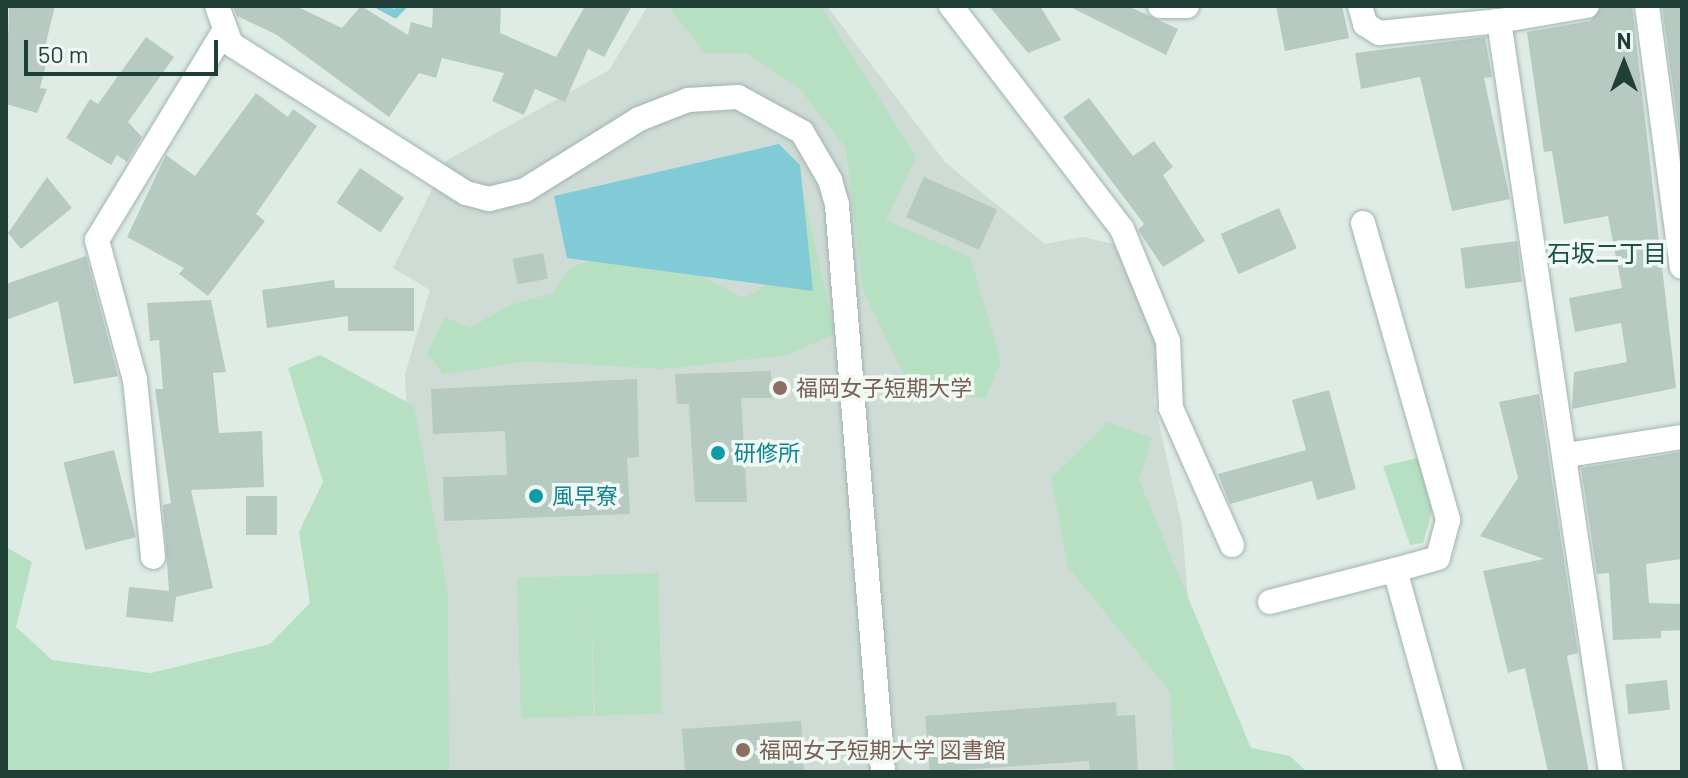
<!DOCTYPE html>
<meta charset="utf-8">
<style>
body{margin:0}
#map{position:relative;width:1688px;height:778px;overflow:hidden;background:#dfece6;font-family:Barlow,"Noto Sans JP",sans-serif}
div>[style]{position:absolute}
.built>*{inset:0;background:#cedcd5}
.green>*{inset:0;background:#b6e0c1}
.water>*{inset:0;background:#81cbd7}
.stream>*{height:8px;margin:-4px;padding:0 4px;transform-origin:4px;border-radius:4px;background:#81cbd7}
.building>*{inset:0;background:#b7cac2;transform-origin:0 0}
.roads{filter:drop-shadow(0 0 2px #a2b4ad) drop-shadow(0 0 2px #a2b4ad)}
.minor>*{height:24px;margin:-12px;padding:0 12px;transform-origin:12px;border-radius:12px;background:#fff}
.dots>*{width:22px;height:22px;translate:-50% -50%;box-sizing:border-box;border:4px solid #f0f8f4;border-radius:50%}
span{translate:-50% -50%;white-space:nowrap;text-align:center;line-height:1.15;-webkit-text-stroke:7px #f0f8f4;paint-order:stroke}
.education-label{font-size:22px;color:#785e54}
.left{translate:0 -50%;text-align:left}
.culture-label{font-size:22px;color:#0d838f}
.neighbourhood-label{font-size:24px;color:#195244}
.frame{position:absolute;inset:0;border:8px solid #1f3e35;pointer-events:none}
.north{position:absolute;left:1584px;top:24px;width:80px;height:80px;-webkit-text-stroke:6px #f0f8f4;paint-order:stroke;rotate:0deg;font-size:22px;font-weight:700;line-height:32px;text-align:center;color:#1f3e35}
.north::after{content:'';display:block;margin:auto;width:28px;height:36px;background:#1f3e35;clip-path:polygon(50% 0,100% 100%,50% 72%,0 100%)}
.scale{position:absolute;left:24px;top:40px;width:194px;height:36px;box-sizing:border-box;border:4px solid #1f3e35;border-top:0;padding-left:10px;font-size:24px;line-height:28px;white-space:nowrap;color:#1f3e35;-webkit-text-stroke:6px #f0f8f4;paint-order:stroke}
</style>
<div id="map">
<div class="built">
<div style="clip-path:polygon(648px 6px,827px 6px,946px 163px,1045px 244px,1083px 237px,1114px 244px,1157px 346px,1154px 402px,1182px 525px,1202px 772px,420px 772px,405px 374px,430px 290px,393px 268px,446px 161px,609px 70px)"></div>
</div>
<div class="green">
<div style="clip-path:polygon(668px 6px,821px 6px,916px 157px,886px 220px,970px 257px,1001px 361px,986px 398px,912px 392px,863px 290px,846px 148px,799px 88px,746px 53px,705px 53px)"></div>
<div style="clip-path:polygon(758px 165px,804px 196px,835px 334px,787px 355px,663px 369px,528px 361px,443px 374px,427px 353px,445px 317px,470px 328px,510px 305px,553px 293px,570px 268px,606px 254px,668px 259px,744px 298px,790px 272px)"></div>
<div style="clip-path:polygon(320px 355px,414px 406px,448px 594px,449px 772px,6px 772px,6px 547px,32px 562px,16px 627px,52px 660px,151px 673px,270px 644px,310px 603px,299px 532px,323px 482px,288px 368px)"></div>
<div style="clip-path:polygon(1108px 422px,1152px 438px,1139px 480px,1251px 748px,1290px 756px,1307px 772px,1174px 772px,1170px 692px,1068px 567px,1051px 478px)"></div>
<div style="clip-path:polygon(1418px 458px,1432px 511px,1423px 543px,1410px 545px,1383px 466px)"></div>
<div style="clip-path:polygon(658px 573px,662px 713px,595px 716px,591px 594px,593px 716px,521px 718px,517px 578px)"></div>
</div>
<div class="water">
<div style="clip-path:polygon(779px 144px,800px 165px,813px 291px,567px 258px,554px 196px)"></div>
</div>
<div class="stream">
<div style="left:380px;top:6px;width:17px;rotate:28deg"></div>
<div style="left:395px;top:14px;width:11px;rotate:-45deg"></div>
</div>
<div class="building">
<div style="clip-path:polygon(9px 6px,55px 6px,43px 55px,48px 57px,40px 88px,47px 89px,37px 113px,6px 104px)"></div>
<div style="clip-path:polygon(233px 6px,296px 6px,342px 28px,361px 6px,408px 35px,411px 22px,432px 28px,433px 6px,501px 6px,500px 33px,556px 57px,585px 6px,632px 6px,604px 57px,588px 49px,565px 102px,535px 89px,524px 115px,492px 101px,504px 73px,442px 58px,436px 78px,419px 73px,389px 117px,277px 35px,237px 16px)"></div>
<div style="clip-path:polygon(989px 6px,1040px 6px,1061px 40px,1028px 53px)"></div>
<div style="clip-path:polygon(1068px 6px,1128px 6px,1178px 29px,1166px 55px)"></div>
<div style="clip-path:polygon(1276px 6px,1342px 6px,1349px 38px,1285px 51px)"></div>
<div style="clip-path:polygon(1632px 6px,1676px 388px,1572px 409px,1574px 372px,1627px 362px,1621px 323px,1575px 332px,1569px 298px,1622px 288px,1608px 216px,1564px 224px,1552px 151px,1544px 152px,1527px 32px,1590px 21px,1601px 8px)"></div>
<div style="clip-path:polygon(1662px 6px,1682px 6px,1682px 154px)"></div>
<div style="clip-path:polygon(146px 37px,174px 57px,128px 122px,142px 137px,127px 162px,117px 155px,111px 165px,66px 138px,90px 99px,98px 104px)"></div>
<div style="clip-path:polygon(1485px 37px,1492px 77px,1484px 78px,1510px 199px,1452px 211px,1420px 77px,1361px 89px,1355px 53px)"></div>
<div style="clip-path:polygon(256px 93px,288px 117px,293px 109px,317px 126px,256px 214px,265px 221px,208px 296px,179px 274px,184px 268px,127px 237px,166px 155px,195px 176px)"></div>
<div style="clip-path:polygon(1089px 98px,1133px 156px,1154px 141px,1173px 167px,1163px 175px,1205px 241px,1163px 267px,1138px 230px,1144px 224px,1063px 117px)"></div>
<div style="left:360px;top:168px;width:53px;height:42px;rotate:34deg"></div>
<div style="clip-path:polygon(47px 177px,72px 208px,21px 249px,8px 233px)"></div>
<div style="left:924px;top:177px;width:80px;height:44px;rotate:24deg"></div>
<div style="left:1279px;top:208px;width:44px;height:64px;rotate:66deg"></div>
<div style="left:1517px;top:241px;width:41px;height:57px;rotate:83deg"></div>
<div style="left:543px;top:253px;width:26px;height:31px;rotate:79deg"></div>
<div style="clip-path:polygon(86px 256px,118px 376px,74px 384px,58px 301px,6px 320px,6px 284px)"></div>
<div style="clip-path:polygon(334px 280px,335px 288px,414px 288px,414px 331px,348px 331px,348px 316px,267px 328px,262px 290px)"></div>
<div style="clip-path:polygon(211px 300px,226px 372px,213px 373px,219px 433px,262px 431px,264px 487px,191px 490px,213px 588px,176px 597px,173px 622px,126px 617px,129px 587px,169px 591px,163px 505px,171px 503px,155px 389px,163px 389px,159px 340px,150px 341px,147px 303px)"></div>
<div style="clip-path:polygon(771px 371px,772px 398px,741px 398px,747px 502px,695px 502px,689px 404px,677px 404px,675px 374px)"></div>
<div style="clip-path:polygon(637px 379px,639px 457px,627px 458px,630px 514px,444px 521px,443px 477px,507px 475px,505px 431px,433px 434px,431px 389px)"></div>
<div style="clip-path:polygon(1329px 390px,1356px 489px,1317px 500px,1312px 481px,1230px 504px,1218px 474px,1306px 450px,1292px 400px)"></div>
<div style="clip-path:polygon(1539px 394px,1578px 653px,1567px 656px,1589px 772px,1548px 772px,1525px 668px,1508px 673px,1483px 571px,1544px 559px,1480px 536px,1518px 478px,1499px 402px)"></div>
<div style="left:114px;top:450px;width:90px;height:52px;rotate:76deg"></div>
<div style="clip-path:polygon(1682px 452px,1682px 559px,1646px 564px,1649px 603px,1682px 604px,1682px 630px,1661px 631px,1661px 638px,1613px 640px,1609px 573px,1597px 574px,1581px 468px)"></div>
<div style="left:246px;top:496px;width:31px;height:39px"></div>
<div style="left:1667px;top:680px;width:30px;height:42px;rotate:84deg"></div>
<div style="clip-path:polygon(1116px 702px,1117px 716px,1135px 715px,1138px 772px,1090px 772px,1089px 761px,930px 772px,925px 716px)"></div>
<div style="clip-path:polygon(801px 721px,804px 772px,685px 772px,682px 729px)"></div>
</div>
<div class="roads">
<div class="minor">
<div style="left:217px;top:6px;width:40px;rotate:69.8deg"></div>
<div style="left:231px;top:44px;width:278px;rotate:32.4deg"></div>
<div style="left:466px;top:193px;width:24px;rotate:15deg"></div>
<div style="left:489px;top:199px;width:37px;rotate:-14deg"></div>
<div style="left:525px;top:190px;width:134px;rotate:-31.9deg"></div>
<div style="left:639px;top:119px;width:53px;rotate:-21.2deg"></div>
<div style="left:688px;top:100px;width:50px;rotate:-3.4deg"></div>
<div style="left:738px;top:97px;width:73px;rotate:28.7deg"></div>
<div style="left:802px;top:132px;width:56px;rotate:59.7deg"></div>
<div style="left:830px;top:180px;width:26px;rotate:74deg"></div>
<div style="left:837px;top:205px;width:569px;rotate:85.36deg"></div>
<div style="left:951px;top:6px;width:281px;rotate:52.5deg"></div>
<div style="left:1122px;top:229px;width:121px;rotate:67.7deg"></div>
<div style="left:1168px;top:341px;width:67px;rotate:87.4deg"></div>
<div style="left:1171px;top:408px;width:150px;rotate:66deg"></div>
<div style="left:1160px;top:6px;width:27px"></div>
<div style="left:1360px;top:6px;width:19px;rotate:74deg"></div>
<div style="left:1365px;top:24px;width:17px;rotate:33deg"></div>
<div style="left:1379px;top:33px;width:121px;rotate:-5.7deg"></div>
<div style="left:1499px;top:21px;width:759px;rotate:81.52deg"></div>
<div style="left:1647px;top:6px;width:263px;rotate:82.4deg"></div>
<div style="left:1499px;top:21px;width:89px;rotate:-9.7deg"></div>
<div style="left:1363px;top:223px;width:309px;rotate:74deg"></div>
<div style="left:1448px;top:520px;width:39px;rotate:105deg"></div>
<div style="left:1438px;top:558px;width:45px;rotate:164.4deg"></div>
<div style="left:1395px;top:570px;width:210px;rotate:74.5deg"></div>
<div style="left:1567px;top:455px;width:116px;rotate:-8.9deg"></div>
<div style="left:153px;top:557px;width:178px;rotate:-95.8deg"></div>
<div style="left:135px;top:380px;width:145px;rotate:-105.2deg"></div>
<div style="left:97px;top:240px;width:245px;rotate:-58.7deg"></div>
<div style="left:1270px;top:602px;width:129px;rotate:-14.4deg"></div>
</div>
</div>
<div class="dots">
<div style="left:780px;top:388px;background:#8d6e63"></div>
<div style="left:718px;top:453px;background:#0f9aa8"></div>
<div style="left:536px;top:496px;background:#0f9aa8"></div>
<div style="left:743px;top:750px;background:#8d6e63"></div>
</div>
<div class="education-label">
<span class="left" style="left:796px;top:388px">福岡女子短期大学</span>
<span class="left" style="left:759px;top:750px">福岡女子短期大学 図書館</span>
</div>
<div class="culture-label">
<span class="left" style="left:734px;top:453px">研修所</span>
<span class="left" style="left:552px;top:496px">風早寮</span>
</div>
<div class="neighbourhood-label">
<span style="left:1607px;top:253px">石坂二丁目</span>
</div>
<div class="frame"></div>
<div class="north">N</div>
<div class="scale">50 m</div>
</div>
